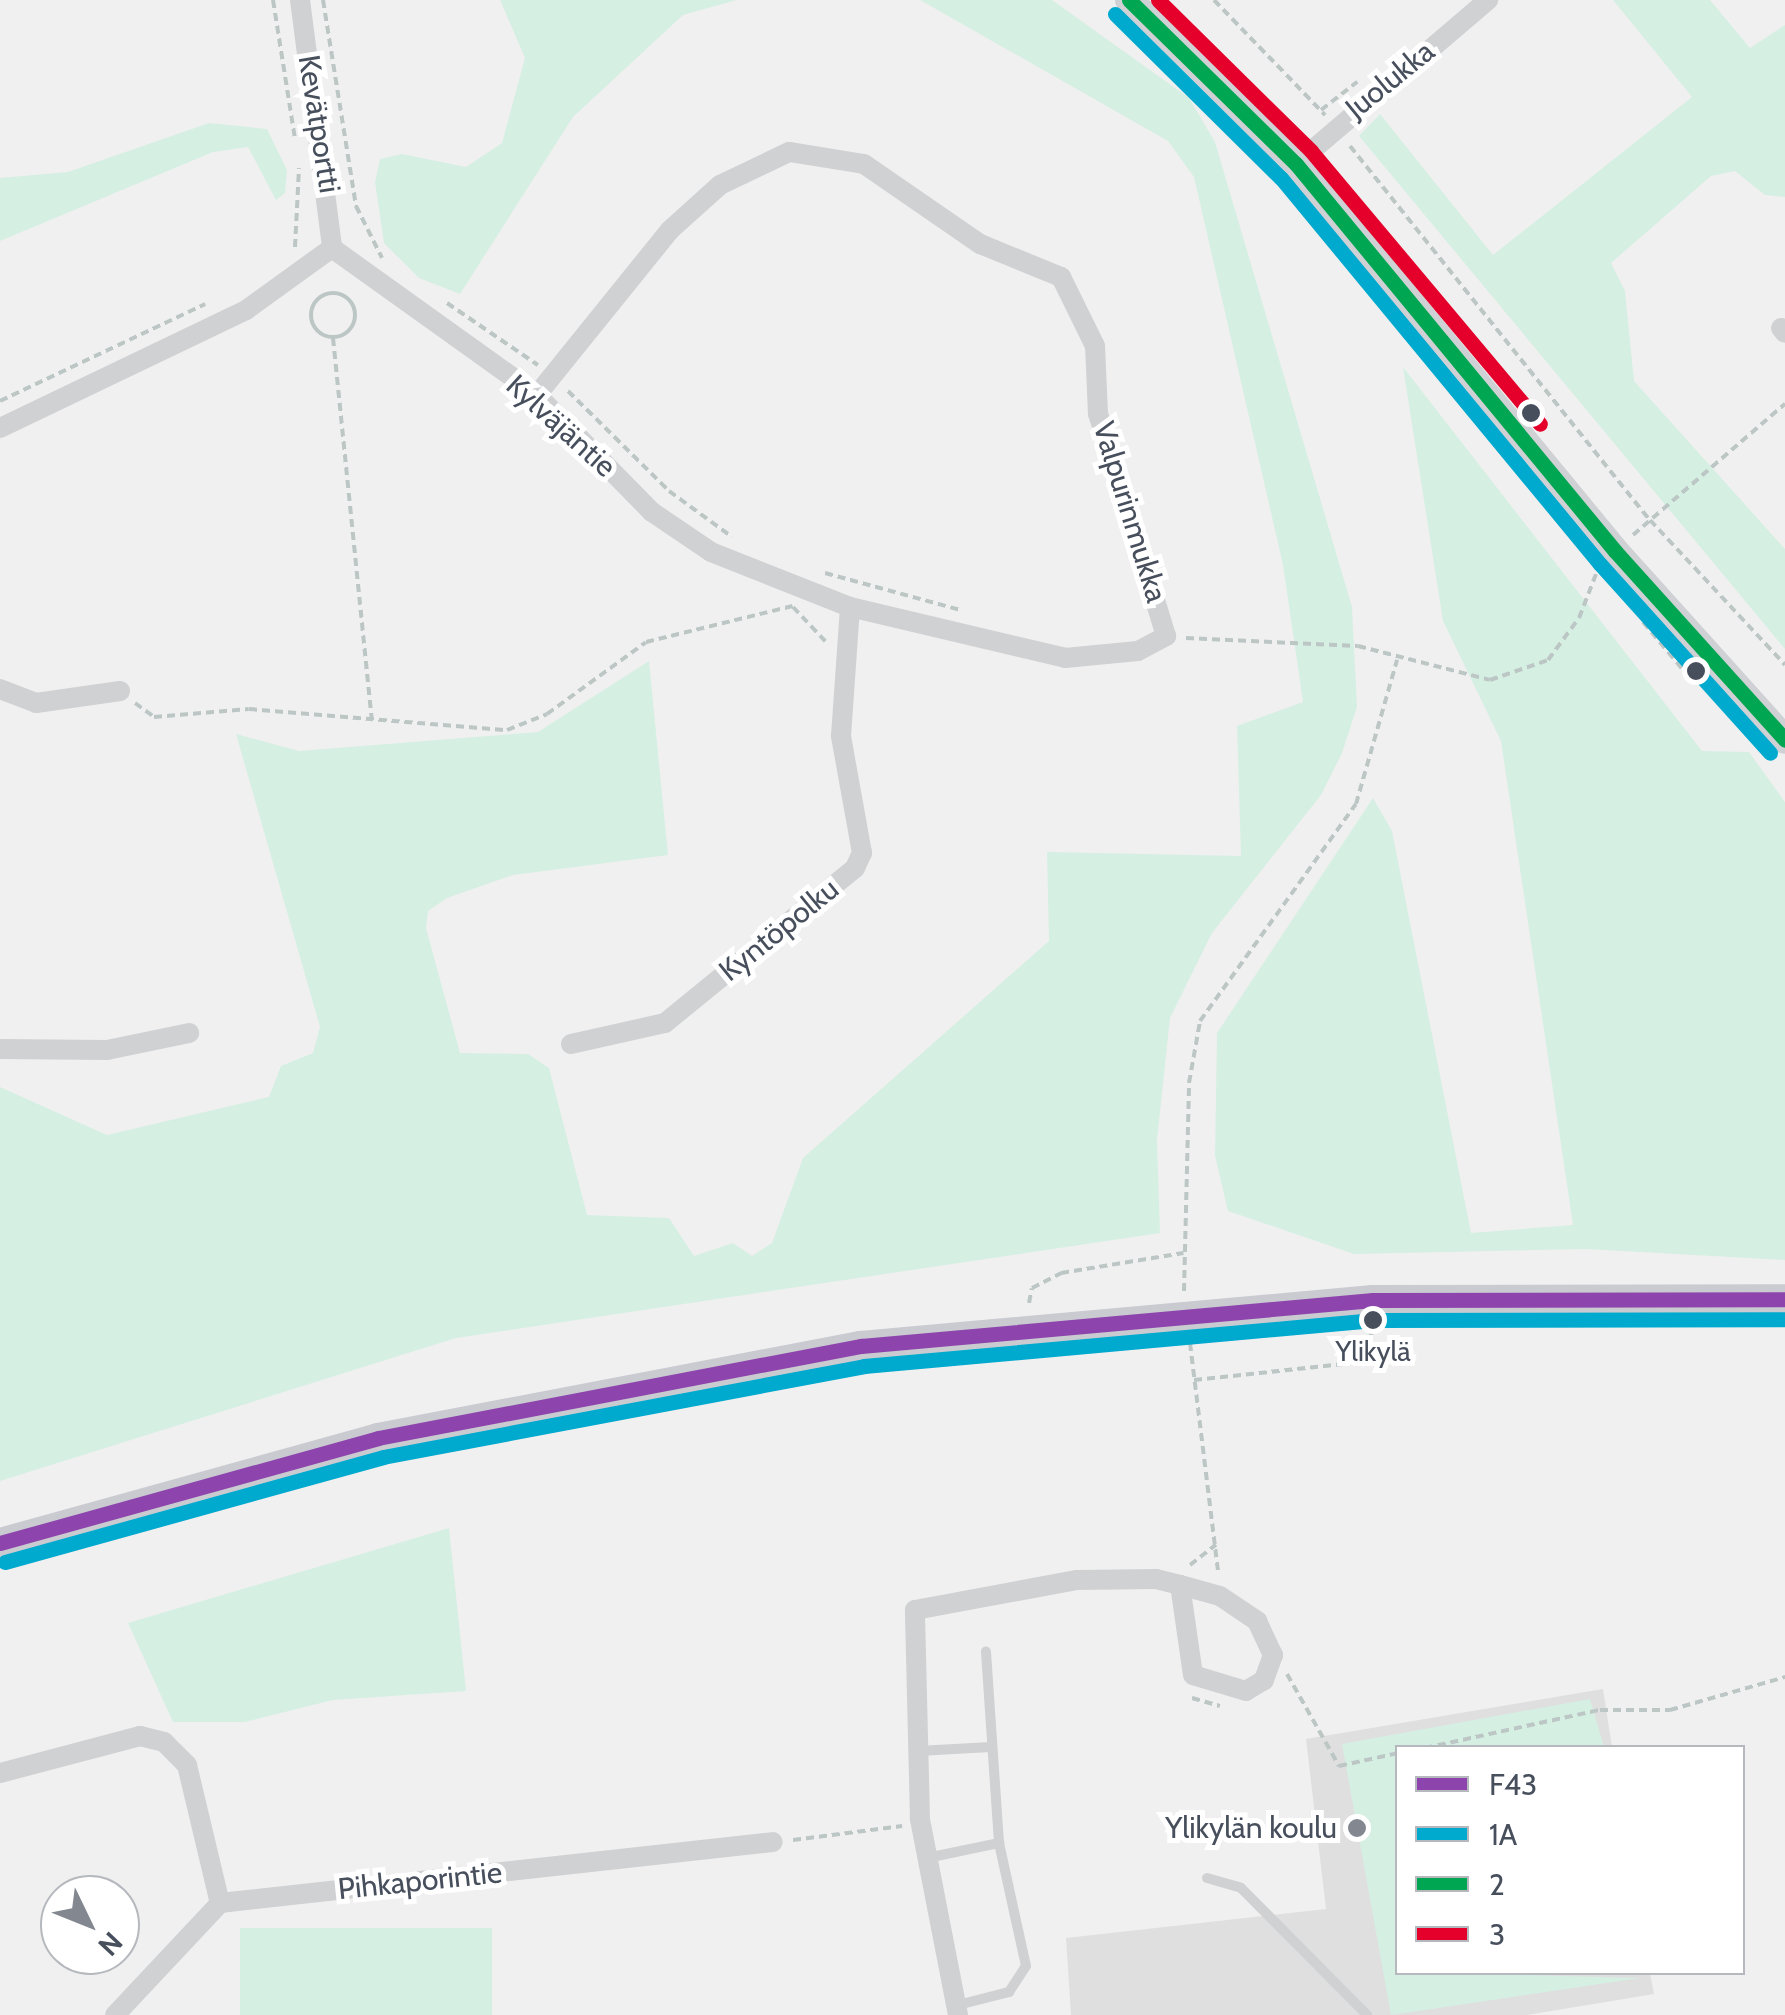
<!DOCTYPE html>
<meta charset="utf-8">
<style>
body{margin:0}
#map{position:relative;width:1785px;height:2015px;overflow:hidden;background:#f1f0f0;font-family:Cabin,sans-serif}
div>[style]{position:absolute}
.education>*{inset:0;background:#dfdfe0}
.green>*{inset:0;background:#d5efe3;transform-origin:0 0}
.path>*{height:4px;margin-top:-2px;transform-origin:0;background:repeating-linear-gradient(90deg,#bbc6c5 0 8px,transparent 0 13px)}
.path>.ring{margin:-2px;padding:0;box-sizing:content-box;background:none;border:4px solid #bbc6c5;border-radius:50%}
.lane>*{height:10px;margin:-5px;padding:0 5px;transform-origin:5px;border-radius:5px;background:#cfd1d3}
.street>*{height:20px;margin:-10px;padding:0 10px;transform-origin:10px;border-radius:10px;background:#cfd1d3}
.secondary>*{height:28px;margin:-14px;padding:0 14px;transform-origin:14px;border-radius:14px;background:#cfd1d5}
.primary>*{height:30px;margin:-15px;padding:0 15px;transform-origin:15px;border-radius:15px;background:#c9cbd1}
.bus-1>*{height:15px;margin:-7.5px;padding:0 7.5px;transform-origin:7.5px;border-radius:7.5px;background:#8e44ad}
.bus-2>*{height:15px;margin:-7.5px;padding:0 7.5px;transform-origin:7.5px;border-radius:7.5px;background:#00a9ce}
.bus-3>*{height:15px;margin:-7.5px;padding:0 7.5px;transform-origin:7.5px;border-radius:7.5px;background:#00a651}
.bus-4>*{height:15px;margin:-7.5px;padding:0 7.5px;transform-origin:7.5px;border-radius:7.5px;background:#e4002b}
.dots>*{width:28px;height:28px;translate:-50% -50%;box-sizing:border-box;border:5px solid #fff;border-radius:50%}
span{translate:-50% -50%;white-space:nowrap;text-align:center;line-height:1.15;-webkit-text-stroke:10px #fff;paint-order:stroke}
.bus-label{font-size:28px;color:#474f5d}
.street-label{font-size:30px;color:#474f5d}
.poi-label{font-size:30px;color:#474f5d}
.right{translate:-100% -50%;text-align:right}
.legend{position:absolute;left:1395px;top:1745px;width:350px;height:230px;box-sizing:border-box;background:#fff;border:2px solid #b5b9be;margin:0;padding:12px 18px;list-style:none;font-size:30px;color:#474f5d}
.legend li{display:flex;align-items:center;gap:20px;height:50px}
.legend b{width:50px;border:2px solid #b5b9be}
.north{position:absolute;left:40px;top:1875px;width:100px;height:100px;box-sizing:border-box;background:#fff;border:2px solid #b5b9be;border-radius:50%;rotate:133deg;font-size:28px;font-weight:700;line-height:40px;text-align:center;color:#474f5d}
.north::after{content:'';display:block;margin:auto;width:35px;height:45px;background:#828790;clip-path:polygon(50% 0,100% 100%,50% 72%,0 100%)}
</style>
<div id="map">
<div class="education">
<div style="clip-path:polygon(1603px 1689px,1612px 1747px,1398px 1748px,1398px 1972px,1650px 1973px,1654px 1994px,1527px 2015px,1071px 2015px,1066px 1938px,1326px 1909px,1306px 1739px)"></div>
</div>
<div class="green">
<div style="clip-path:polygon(500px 0,737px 0,683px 15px,573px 117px,460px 294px,419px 278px,384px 243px,375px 182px,380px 159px,402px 154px,466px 167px,502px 143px,525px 58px)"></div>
<div style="clip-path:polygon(920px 0,1052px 0,1189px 98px,1215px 142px,1352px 607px,1357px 707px,1342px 753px,1321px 795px,1212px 933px,1170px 1018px,1157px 1140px,1160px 1233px,456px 1338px,0 1481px,0 1087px,107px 1135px,269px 1097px,281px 1066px,313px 1053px,320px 1027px,236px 734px,299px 751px,538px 732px,649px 661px,668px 855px,513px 875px,447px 898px,428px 911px,426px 928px,460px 1053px,528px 1054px,549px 1068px,587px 1215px,669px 1218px,694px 1256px,733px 1243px,752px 1256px,772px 1243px,803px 1158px,1049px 941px,1047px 852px,1241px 856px,1237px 726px,1303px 702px,1283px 565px,1194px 177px,1168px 141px)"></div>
<div style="clip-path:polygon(1613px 0,1710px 0,1750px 48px,1785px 25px,1785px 197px,1765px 195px,1735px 171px,1711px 176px,1611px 263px,1625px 291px,1634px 381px,1785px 549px,1785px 649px,1359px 136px,1380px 114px,1493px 255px,1692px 97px)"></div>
<div style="clip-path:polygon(209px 123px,267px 129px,287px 170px,285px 193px,276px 200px,248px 147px,213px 152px,0 241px,0 178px,68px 172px)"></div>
<div style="clip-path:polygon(1403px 367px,1702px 751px,1749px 752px,1785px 802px,1785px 1260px,1586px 1249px,1354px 1254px,1228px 1211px,1215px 1156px,1217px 1033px,1373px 798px,1392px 831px,1471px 1233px,1573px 1225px,1501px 741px,1443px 621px)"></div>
<div style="clip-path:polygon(449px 1528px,466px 1691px,333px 1700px,245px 1722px,173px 1722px,128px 1623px)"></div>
<div style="clip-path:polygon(1590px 1699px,1604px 1747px,1398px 1748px,1398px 1972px,1640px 1978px,1391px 2015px,1342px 1744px)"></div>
<div style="left:240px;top:1928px;width:252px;height:87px"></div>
</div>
<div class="path">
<div style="left:273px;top:0;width:141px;rotate:81deg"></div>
<div style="left:323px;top:0;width:209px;rotate:80.9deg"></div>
<div style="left:356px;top:206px;width:58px;rotate:63.4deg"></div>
<div style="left:1214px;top:0;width:160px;rotate:46deg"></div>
<div style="left:1321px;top:110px;width:46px;rotate:-37.9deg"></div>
<div style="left:1350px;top:146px;width:479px;rotate:51.3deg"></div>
<div style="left:1650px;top:520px;width:198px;rotate:47deg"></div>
<div style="left:295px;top:247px;width:79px;rotate:-87.1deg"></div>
<div class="ring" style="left:311px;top:293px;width:40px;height:40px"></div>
<div style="left:447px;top:303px;width:110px;rotate:34.3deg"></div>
<div style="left:333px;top:338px;width:383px;rotate:84.2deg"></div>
<div style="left:568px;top:391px;width:142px;rotate:44.7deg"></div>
<div style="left:669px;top:491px;width:78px;rotate:36.1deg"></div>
<div style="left:0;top:401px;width:227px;rotate:-25.3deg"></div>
<div style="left:1633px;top:535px;width:201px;rotate:-40.8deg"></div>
<div style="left:825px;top:573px;width:140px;rotate:15.3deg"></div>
<div style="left:793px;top:607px;width:51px;rotate:46.6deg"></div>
<div style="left:1643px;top:622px;width:72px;rotate:50.1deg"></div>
<div style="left:1186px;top:638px;width:172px;rotate:2.7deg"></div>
<div style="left:1358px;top:646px;width:136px;rotate:14.4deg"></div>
<div style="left:1490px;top:680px;width:61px;rotate:-19deg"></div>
<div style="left:1548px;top:660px;width:52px;rotate:-53.6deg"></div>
<div style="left:1579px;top:618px;width:53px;rotate:-68.8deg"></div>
<div style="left:135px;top:703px;width:24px;rotate:36deg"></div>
<div style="left:154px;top:717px;width:95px;rotate:-4.8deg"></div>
<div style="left:249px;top:709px;width:259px;rotate:4.7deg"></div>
<div style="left:507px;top:730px;width:43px;rotate:-21.8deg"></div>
<div style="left:547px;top:714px;width:122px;rotate:-36deg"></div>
<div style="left:646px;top:642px;width:151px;rotate:-13.8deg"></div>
<div style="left:1184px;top:1291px;width:208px;rotate:-88.6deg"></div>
<div style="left:1189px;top:1083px;width:63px;rotate:-79.9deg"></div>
<div style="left:1200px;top:1021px;width:267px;rotate:-54.3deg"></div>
<div style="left:1356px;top:804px;width:150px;rotate:-74.1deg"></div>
<div style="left:1029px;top:1303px;width:15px;rotate:-79deg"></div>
<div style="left:1032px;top:1288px;width:33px;rotate:-27deg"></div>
<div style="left:1061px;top:1273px;width:124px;rotate:-9.3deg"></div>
<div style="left:1190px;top:1343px;width:231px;rotate:83deg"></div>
<div style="left:1194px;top:1380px;width:150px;rotate:-6.1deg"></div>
<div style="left:1343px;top:1364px;width:45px;rotate:-46.8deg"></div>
<div style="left:1190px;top:1565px;width:33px;rotate:-38deg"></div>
<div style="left:1287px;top:1674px;width:106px;rotate:60.5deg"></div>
<div style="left:1339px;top:1766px;width:60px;rotate:-12.4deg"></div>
<div style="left:1192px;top:1698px;width:29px;rotate:16deg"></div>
<div style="left:1425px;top:1748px;width:179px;rotate:-12.3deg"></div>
<div style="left:1600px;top:1710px;width:70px"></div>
<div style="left:1670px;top:1710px;width:120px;rotate:-16deg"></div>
<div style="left:793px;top:1840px;width:110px;rotate:-7.3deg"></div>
</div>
<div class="lane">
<div style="left:918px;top:1751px;width:73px;rotate:-3.1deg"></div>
<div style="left:927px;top:1858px;width:74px;rotate:-11.8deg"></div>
<div style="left:1207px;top:1878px;width:35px;rotate:16deg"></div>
<div style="left:1241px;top:1888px;width:179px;rotate:45.2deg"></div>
<div style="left:958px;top:2005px;width:53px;rotate:-14.3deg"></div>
<div style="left:1009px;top:1992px;width:31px;rotate:-57deg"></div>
<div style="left:1026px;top:1966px;width:126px;rotate:-102.4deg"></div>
<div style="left:999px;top:1843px;width:192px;rotate:-93.9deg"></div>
</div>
<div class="street">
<div style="left:300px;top:0;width:250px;rotate:82.6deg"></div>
<div style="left:1296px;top:164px;width:253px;rotate:-40.5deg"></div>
<div style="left:332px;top:248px;width:252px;rotate:35.6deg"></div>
<div style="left:537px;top:395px;width:164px;rotate:45.5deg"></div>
<div style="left:652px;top:512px;width:71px;rotate:34.1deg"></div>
<div style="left:711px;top:552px;width:149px;rotate:21.6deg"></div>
<div style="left:850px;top:607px;width:221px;rotate:13.3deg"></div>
<div style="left:1065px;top:658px;width:73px;rotate:-5.5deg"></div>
<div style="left:1138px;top:651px;width:32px;rotate:-28deg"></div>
<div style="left:1166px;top:636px;width:232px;rotate:-107deg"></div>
<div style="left:1098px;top:414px;width:68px;rotate:-92.5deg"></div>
<div style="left:1095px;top:346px;width:77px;rotate:-116.2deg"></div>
<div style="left:1061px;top:277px;width:87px;rotate:-157.8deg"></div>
<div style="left:980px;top:244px;width:141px;rotate:-145.4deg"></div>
<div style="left:864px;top:164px;width:76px;rotate:-170.9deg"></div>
<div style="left:789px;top:152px;width:76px;rotate:154.4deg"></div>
<div style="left:720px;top:185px;width:67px;rotate:138deg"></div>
<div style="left:670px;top:230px;width:212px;rotate:128.9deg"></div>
<div style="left:1781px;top:328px;width:6px;rotate:51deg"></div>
<div style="left:0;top:428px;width:273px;rotate:-25.6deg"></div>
<div style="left:246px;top:310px;width:106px;rotate:-35.8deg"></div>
<div style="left:0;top:689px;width:39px;rotate:21deg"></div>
<div style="left:36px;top:703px;width:85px;rotate:-8.1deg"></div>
<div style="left:571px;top:1044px;width:96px;rotate:-12.6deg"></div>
<div style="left:665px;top:1023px;width:245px;rotate:-39.2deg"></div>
<div style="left:855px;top:868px;width:17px;rotate:-65deg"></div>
<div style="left:862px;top:853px;width:119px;rotate:-100.2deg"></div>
<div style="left:841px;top:736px;width:129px;rotate:-86deg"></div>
<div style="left:0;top:1049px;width:107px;rotate:0.5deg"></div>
<div style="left:107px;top:1050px;width:84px;rotate:-11.7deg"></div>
<div style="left:0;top:1773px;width:145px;rotate:-14.8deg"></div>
<div style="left:140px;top:1736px;width:25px;rotate:14deg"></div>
<div style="left:164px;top:1742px;width:33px;rotate:45deg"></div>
<div style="left:187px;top:1765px;width:142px;rotate:76.6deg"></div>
<div style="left:115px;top:2015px;width:154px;rotate:-46.8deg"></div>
<div style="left:220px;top:1903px;width:556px;rotate:-6.29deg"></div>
<div style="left:958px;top:2015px;width:200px;rotate:-101deg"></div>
<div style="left:920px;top:1819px;width:209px;rotate:-91.4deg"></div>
<div style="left:915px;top:1610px;width:165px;rotate:-10.5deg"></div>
<div style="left:1077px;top:1580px;width:79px;rotate:-0.7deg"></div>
<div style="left:1156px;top:1579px;width:25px;rotate:14deg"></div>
<div style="left:1180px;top:1585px;width:41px;rotate:15.4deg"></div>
<div style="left:1220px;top:1596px;width:45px;rotate:34deg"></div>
<div style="left:1257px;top:1621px;width:38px;rotate:65deg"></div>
<div style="left:1273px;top:1655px;width:27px;rotate:110deg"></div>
<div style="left:1264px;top:1680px;width:21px;rotate:149deg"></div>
<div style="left:1246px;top:1691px;width:55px;rotate:-163.2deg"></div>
<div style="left:1193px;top:1675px;width:91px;rotate:-98.2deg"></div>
</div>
<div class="secondary">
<div style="left:1129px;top:0;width:234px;rotate:44.5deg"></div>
<div style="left:1296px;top:164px;width:502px;rotate:50.5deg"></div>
<div style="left:1615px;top:551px;width:254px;rotate:48deg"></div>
</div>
<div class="primary">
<div style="left:0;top:1543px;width:392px;rotate:-15.5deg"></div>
<div style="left:378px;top:1438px;width:492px;rotate:-10.8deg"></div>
<div style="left:861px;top:1346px;width:514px;rotate:-5.13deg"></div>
<div style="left:1373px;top:1300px;width:412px;rotate:-0.1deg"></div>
</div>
<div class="bus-1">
<div style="left:0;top:1543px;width:392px;rotate:-15.5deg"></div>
<div style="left:378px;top:1438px;width:492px;rotate:-10.8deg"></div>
<div style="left:861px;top:1346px;width:514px;rotate:-5.13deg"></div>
<div style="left:1373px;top:1300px;width:412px;rotate:-0.1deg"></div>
</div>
<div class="bus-2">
<div style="left:1115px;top:14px;width:233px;rotate:44.7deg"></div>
<div style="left:1281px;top:178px;width:501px;rotate:50.43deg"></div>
<div style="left:1600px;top:564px;width:254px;rotate:48deg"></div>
<div style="left:5px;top:1562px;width:392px;rotate:-15.5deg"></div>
<div style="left:383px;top:1457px;width:490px;rotate:-10.7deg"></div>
<div style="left:864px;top:1366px;width:512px;rotate:-5.15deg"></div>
<div style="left:1374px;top:1320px;width:411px;rotate:-0.1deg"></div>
</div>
<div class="bus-3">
<div style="left:1129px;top:0;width:234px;rotate:44.5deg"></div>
<div style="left:1296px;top:164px;width:502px;rotate:50.5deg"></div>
<div style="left:1615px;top:551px;width:254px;rotate:48deg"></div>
</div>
<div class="bus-4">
<div style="left:1158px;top:0;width:215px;rotate:44.6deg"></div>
<div style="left:1311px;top:151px;width:356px;rotate:50deg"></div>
</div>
<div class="dots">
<div style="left:1531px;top:413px;background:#474f5d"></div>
<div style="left:1696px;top:671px;background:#474f5d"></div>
<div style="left:1373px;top:1320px;background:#474f5d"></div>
<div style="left:1357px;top:1828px;background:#828790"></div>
</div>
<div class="bus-label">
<span style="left:1373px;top:1351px">Ylikylä</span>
</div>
<div class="street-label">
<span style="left:1390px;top:80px;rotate:-39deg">Juolukka</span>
<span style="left:319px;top:124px;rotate:81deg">Kevätportti</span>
<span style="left:561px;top:426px;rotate:42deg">Kylväjäntie</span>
<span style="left:1130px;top:512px;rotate:73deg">Valpurinmukka</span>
<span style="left:779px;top:930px;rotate:-39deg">Kyntöpolku</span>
<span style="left:420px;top:1881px;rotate:-6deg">Pihkaporintie</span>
</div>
<div class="poi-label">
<span class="right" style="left:1337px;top:1828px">Ylikylän koulu</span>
</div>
<ul class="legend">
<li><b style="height:12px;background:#8e44ad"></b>F43</li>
<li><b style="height:12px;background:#00a9ce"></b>1A</li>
<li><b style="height:12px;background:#00a651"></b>2</li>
<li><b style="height:12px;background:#e4002b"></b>3</li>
</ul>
<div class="north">N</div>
</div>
